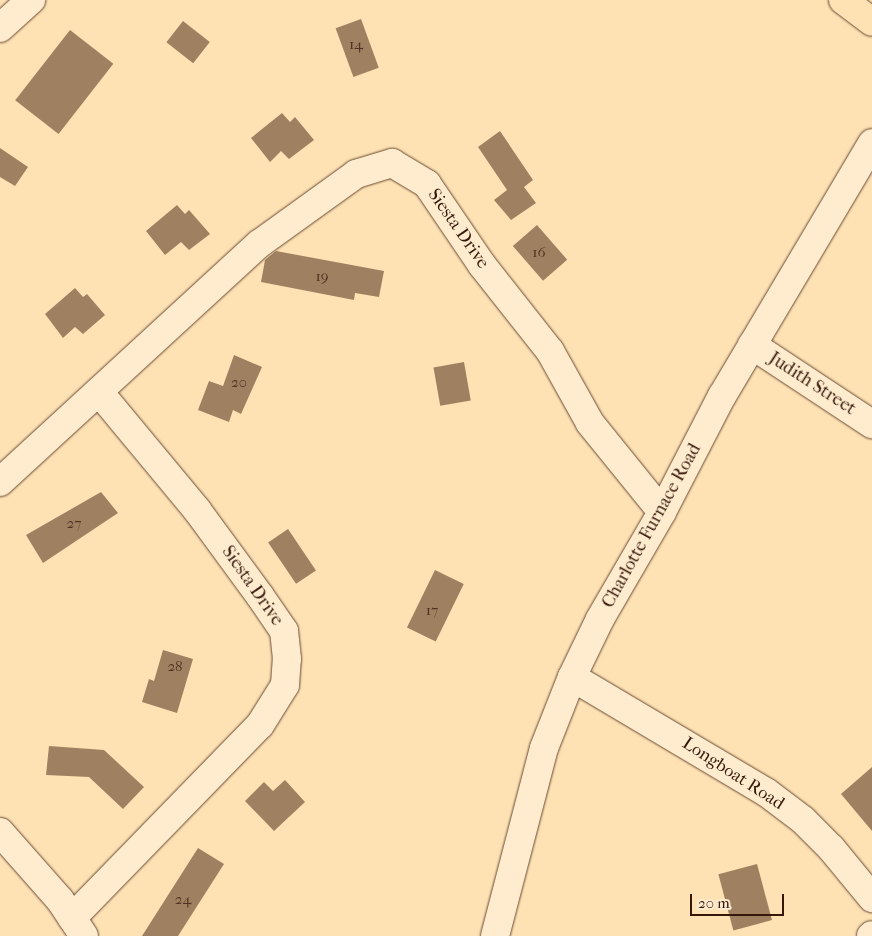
<!DOCTYPE html>
<style>
body{margin:0}
#map{position:relative;width:872px;height:936px;overflow:hidden;background:#ffe2b3;font-family:"IM FELL French Canon",serif}
div>[style]{position:absolute}
.building>*{inset:0;background:#9f8162;transform-origin:0 0}
.roads{filter:drop-shadow(0 0 1px #684a35) drop-shadow(0 0 1px #684a35)}
.minor>*{height:28px;margin:-14px;padding:0 14px;transform-origin:14px;border-radius:14px;background:#ffecce}
.highway>*{height:28px;margin:-14px;padding:0 14px;transform-origin:14px;border-radius:14px;background:#ffe2b3}
span{translate:-50% -50%;white-space:nowrap;text-align:center;line-height:1.15;-webkit-text-stroke:4px #ffecce;paint-order:stroke}
.number-label{font-size:15px;color:#503221}
.number-label span{-webkit-text-stroke-width:0}
.street-label{font-size:18px;color:#36170b}
.scale{position:absolute;left:690px;top:894px;width:94px;height:22px;box-sizing:border-box;border:2px solid #36170b;border-top:0;padding-left:6px;font-size:15px;line-height:18px;white-space:nowrap;color:#36170b;-webkit-text-stroke:4px #ffecce;paint-order:stroke}
</style>
<div id="map">
<div class="building">
<div style="left:361px;top:19px;width:52px;height:27px;rotate:70deg"></div>
<div style="left:183px;top:21px;width:34px;height:27px;rotate:38deg"></div>
<div style="left:70px;top:30px;width:55px;height:89px;rotate:38deg"></div>
<div style="clip-path:polygon(282px 113px,290px 122px,295px 117px,314px 140px,289px 159px,281px 151px,270px 162px,251px 138px)"></div>
<div style="clip-path:polygon(500px 131px,533px 180px,524px 187px,536px 203px,511px 220px,494px 200px,507px 190px,478px 147px)"></div>
<div style="clip-path:polygon(0 148px,28px 167px,15px 186px,0 177px)"></div>
<div style="clip-path:polygon(177px 205px,185px 214px,189px 210px,210px 234px,189px 250px,181px 242px,165px 255px,146px 231px)"></div>
<div style="left:537px;top:225px;width:46px;height:32px;rotate:49deg"></div>
<div style="clip-path:polygon(276px 251px,384px 271px,379px 297px,355px 293px,354px 300px,261px 282px,265px 260px)"></div>
<div style="clip-path:polygon(75px 288px,83px 297px,87px 294px,105px 315px,83px 334px,75px 327px,63px 338px,45px 314px)"></div>
<div style="clip-path:polygon(234px 355px,262px 367px,241px 414px,233px 410px,229px 422px,198px 410px,209px 381px,223px 386px)"></div>
<div style="left:464px;top:362px;width:39px;height:31px;rotate:80deg"></div>
<div style="clip-path:polygon(101px 492px,118px 513px,43px 563px,26px 535px)"></div>
<div style="left:288px;top:529px;width:50px;height:24px;rotate:56deg"></div>
<div style="left:435px;top:570px;width:32px;height:64px;rotate:26deg"></div>
<div style="clip-path:polygon(163px 650px,193px 659px,177px 713px,142px 702px,149px 679px,154px 681px)"></div>
<div style="clip-path:polygon(49px 746px,104px 750px,144px 787px,123px 809px,89px 777px,46px 775px)"></div>
<div style="clip-path:polygon(872px 767px,872px 831px,841px 794px)"></div>
<div style="clip-path:polygon(285px 780px,305px 802px,274px 831px,245px 801px,264px 782px,273px 791px)"></div>
<div style="clip-path:polygon(198px 848px,224px 864px,178px 936px,142px 936px)"></div>
<div style="left:757px;top:864px;width:58px;height:40px;rotate:75deg"></div>
</div>
<div class="roads">
<div class="minor">
<div style="left:0;top:28px;width:42px;rotate:-42.1deg"></div>
<div style="left:752px;top:345px;width:144px;rotate:33.4deg"></div>
<div style="left:0;top:482px;width:352px;rotate:-42.6deg"></div>
<div style="left:259px;top:244px;width:120px;rotate:-35.8deg"></div>
<div style="left:356px;top:174px;width:38px;rotate:-17deg"></div>
<div style="left:392px;top:163px;width:41px;rotate:31deg"></div>
<div style="left:427px;top:184px;width:98px;rotate:55.8deg"></div>
<div style="left:482px;top:265px;width:110px;rotate:51.7deg"></div>
<div style="left:550px;top:351px;width:82px;rotate:60.9deg"></div>
<div style="left:590px;top:423px;width:114px;rotate:51deg"></div>
<div style="left:572px;top:677px;width:226px;rotate:30.7deg"></div>
<div style="left:766px;top:792px;width:46px;rotate:37.1deg"></div>
<div style="left:803px;top:820px;width:40px;rotate:45deg"></div>
<div style="left:831px;top:848px;width:65px;rotate:50.6deg"></div>
<div style="left:0;top:832px;width:91px;rotate:48.6deg"></div>
<div style="left:60px;top:900px;width:43px;rotate:56.3deg"></div>
<div style="left:72px;top:918px;width:269px;rotate:-45.8deg"></div>
<div style="left:260px;top:725px;width:47px;rotate:-58deg"></div>
<div style="left:285px;top:685px;width:26px;rotate:-86deg"></div>
<div style="left:287px;top:659px;width:28px;rotate:-96deg"></div>
<div style="left:284px;top:631px;width:42px;rotate:-124.4deg"></div>
<div style="left:260px;top:596px;width:107px;rotate:-126.2deg"></div>
<div style="left:197px;top:510px;width:152px;rotate:-129.7deg"></div>
<div style="left:495px;top:936px;width:194px;rotate:-75.4deg"></div>
<div style="left:544px;top:748px;width:76px;rotate:-68.5deg"></div>
<div style="left:572px;top:677px;width:64px;rotate:-64.2deg"></div>
<div style="left:600px;top:619px;width:124px;rotate:-59.9deg"></div>
<div style="left:662px;top:512px;width:131px;rotate:-62.7deg"></div>
<div style="left:722px;top:396px;width:294px;rotate:-59.3deg"></div>
<div style="left:871px;top:936px;width:1px;rotate:-45deg"></div>
</div>
<div class="highway">
<div style="left:843px;top:0;width:36px;rotate:37deg"></div>
</div>
</div>
<div class="number-label">
<span style="left:356px;top:45px">14</span>
<span style="left:539px;top:253px">16</span>
<span style="left:322px;top:277px">19</span>
<span style="left:239px;top:383px">20</span>
<span style="left:74px;top:524px">27</span>
<span style="left:432px;top:611px">17</span>
<span style="left:175px;top:667px">28</span>
<span style="left:183px;top:900px">24</span>
</div>
<div class="street-label">
<span style="left:458px;top:229px;rotate:55deg">Siesta Drive</span>
<span style="left:812px;top:384px;rotate:33deg">Judith Street</span>
<span style="left:652px;top:526px;rotate:-61deg">Charlotte Furnace Road</span>
<span style="left:252px;top:586px;rotate:55deg">Siesta Drive</span>
<span style="left:733px;top:774px;rotate:33deg">Longboat Road</span>
</div>
<div class="scale">20 m</div>
</div>
